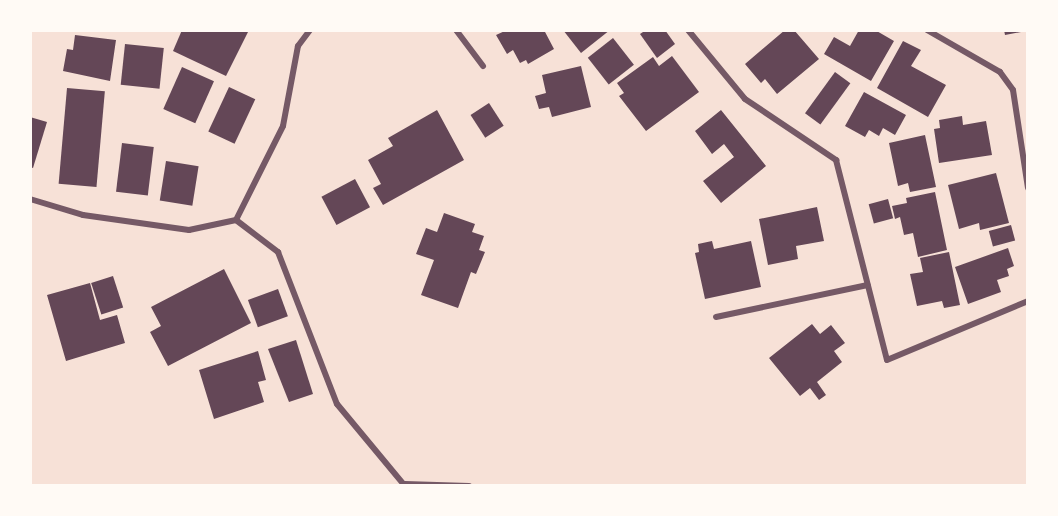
<!DOCTYPE html>
<style>
body{margin:0}
#map{position:relative;width:1058px;height:516px;overflow:hidden;background:#f7e1d7;font-family:"Fira Sans",sans-serif}
div>[style]{position:absolute}
.building>*{inset:0;background:#644757;transform-origin:0 0}
.minor>*{height:6px;margin:-3px;padding:0 3px;transform-origin:3px;border-radius:3px;background:#755966}
span{translate:-50% -50%;white-space:nowrap;text-align:center;line-height:1.15;-webkit-text-stroke:4.5px #fffaf5;paint-order:stroke}
.frame{position:absolute;inset:0;border:32px solid #fffaf5;pointer-events:none}
</style>
<div id="map">
<div class="building">
<div style="clip-path:polygon(182px 30px,249px 30px,226px 76px,173px 51px)"></div>
<div style="clip-path:polygon(507px 30px,544px 30px,554px 49px,528px 64px,526px 60px,520px 63px,513px 50px,507px 54px,496px 35px)"></div>
<div style="clip-path:polygon(563px 30px,610px 30px,581px 53px)"></div>
<div style="clip-path:polygon(646px 30px,665px 30px,675px 44px,657px 58px,640px 34px)"></div>
<div style="clip-path:polygon(785px 30px,794px 30px,819px 59px,777px 94px,765px 79px,761px 83px,745px 64px)"></div>
<div style="clip-path:polygon(859px 30px,875px 30px,894px 41px,871px 81px,824px 54px,834px 37px,850px 46px)"></div>
<div style="clip-path:polygon(1004px 30px,1020px 30px,1021px 32px,1005px 35px)"></div>
<div style="clip-path:polygon(75px 35px,116px 40px,110px 81px,63px 71px,67px 49px,73px 50px)"></div>
<div style="left:613px;top:38px;width:34px;height:32px;rotate:52deg"></div>
<div style="clip-path:polygon(903px 41px,921px 50px,911px 66px,946px 85px,928px 117px,877px 88px)"></div>
<div style="left:125px;top:44px;width:39px;height:41px;rotate:6deg"></div>
<div style="clip-path:polygon(672px 56px,699px 92px,646px 131px,619px 96px,624px 93px,617px 83px,653px 57px,659px 66px)"></div>
<div style="clip-path:polygon(581px 66px,591px 107px,552px 117px,549px 107px,539px 109px,535px 96px,546px 93px,542px 75px)"></div>
<div style="left:182px;top:67px;width:35px;height:46px;rotate:24deg"></div>
<div style="left:835px;top:72px;width:19px;height:51px;rotate:36deg"></div>
<div style="left:229px;top:87px;width:29px;height:49px;rotate:25deg"></div>
<div style="left:67px;top:88px;width:38px;height:96px;rotate:5deg"></div>
<div style="clip-path:polygon(864px 92px,906px 115px,895px 135px,883px 128px,879px 136px,869px 130px,865px 137px,845px 126px)"></div>
<div style="left:489px;top:103px;width:27px;height:22px;rotate:57deg"></div>
<div style="clip-path:polygon(437px 110px,464px 160px,383px 205px,373px 188px,381px 184px,368px 160px,393px 146px,388px 138px)"></div>
<div style="clip-path:polygon(721px 110px,766px 166px,721px 203px,703px 181px,734px 157px,724px 144px,712px 154px,695px 131px)"></div>
<div style="clip-path:polygon(962px 116px,963px 125px,986px 121px,992px 155px,939px 163px,934px 129px,940px 128px,939px 120px)"></div>
<div style="clip-path:polygon(30px 117px,47px 122px,33px 168px,30px 167px)"></div>
<div style="clip-path:polygon(925px 135px,936px 187px,910px 192px,908px 183px,898px 186px,889px 143px)"></div>
<div style="left:122px;top:143px;width:32px;height:49px;rotate:7deg"></div>
<div style="left:166px;top:161px;width:33px;height:40px;rotate:9deg"></div>
<div style="clip-path:polygon(996px 173px,1009px 223px,980px 230px,979px 223px,959px 229px,948px 185px)"></div>
<div style="left:355px;top:179px;width:32px;height:38px;rotate:62deg"></div>
<div style="clip-path:polygon(935px 192px,947px 250px,918px 257px,913px 233px,904px 235px,900px 217px,895px 219px,892px 206px,907px 203px,906px 198px)"></div>
<div style="left:888px;top:199px;width:20px;height:20px;rotate:75deg"></div>
<div style="clip-path:polygon(817px 207px,824px 241px,796px 246px,798px 259px,768px 265px,759px 219px)"></div>
<div style="clip-path:polygon(444px 213px,475px 224px,472px 232px,484px 236px,479px 250px,485px 252px,476px 274px,471px 272px,458px 308px,421px 295px,434px 260px,416px 254px,426px 228px,437px 232px)"></div>
<div style="left:1011px;top:225px;width:16px;height:23px;rotate:75deg"></div>
<div style="clip-path:polygon(712px 241px,714px 249px,751px 241px,761px 287px,705px 299px,695px 253px,699px 252px,698px 244px)"></div>
<div style="clip-path:polygon(1008px 248px,1014px 266px,1007px 269px,1009px 276px,997px 280px,1001px 292px,968px 304px,955px 267px)"></div>
<div style="clip-path:polygon(949px 252px,960px 305px,944px 308px,942px 301px,917px 306px,910px 274px,923px 272px,920px 258px)"></div>
<div style="clip-path:polygon(224px 269px,251px 323px,168px 366px,150px 332px,161px 326px,151px 307px)"></div>
<div style="left:113px;top:276px;width:33px;height:23px;rotate:72deg"></div>
<div style="clip-path:polygon(90px 283px,100px 320px,117px 315px,125px 343px,66px 361px,47px 295px)"></div>
<div style="left:278px;top:289px;width:29px;height:32px;rotate:70deg"></div>
<div style="clip-path:polygon(812px 324px,820px 334px,831px 325px,845px 343px,834px 351px,842px 362px,817px 382px,826px 395px,819px 400px,810px 388px,800px 396px,769px 358px)"></div>
<div style="clip-path:polygon(296px 340px,313px 394px,289px 402px,268px 349px)"></div>
<div style="clip-path:polygon(258px 351px,266px 380px,258px 382px,264px 402px,214px 419px,199px 370px)"></div>
</div>
<div class="minor">
<div style="left:456px;top:30px;width:45px;rotate:53.1deg"></div>
<div style="left:688px;top:30px;width:89px;rotate:50.4deg"></div>
<div style="left:745px;top:99px;width:110px;rotate:33.8deg"></div>
<div style="left:836px;top:160px;width:206px;rotate:75.7deg"></div>
<div style="left:887px;top:360px;width:153px;rotate:-22.7deg"></div>
<div style="left:927px;top:30px;width:84px;rotate:29.9deg"></div>
<div style="left:1000px;top:72px;width:22px;rotate:54deg"></div>
<div style="left:1013px;top:90px;width:99px;rotate:81.3deg"></div>
<div style="left:30px;top:199px;width:55px;rotate:16.8deg"></div>
<div style="left:83px;top:215px;width:107px;rotate:8.1deg"></div>
<div style="left:189px;top:230px;width:48px;rotate:-12deg"></div>
<div style="left:236px;top:220px;width:105px;rotate:-63.4deg"></div>
<div style="left:283px;top:126px;width:81px;rotate:-79.4deg"></div>
<div style="left:298px;top:46px;width:20px;rotate:-53deg"></div>
<div style="left:236px;top:220px;width:53px;rotate:37.3deg"></div>
<div style="left:278px;top:252px;width:163px;rotate:68.8deg"></div>
<div style="left:337px;top:404px;width:107px;rotate:50.3deg"></div>
<div style="left:716px;top:317px;width:155px;rotate:-11.9deg"></div>
<div style="left:405px;top:484px;width:64px;rotate:1.8deg"></div>
</div>
<div class="frame"></div>
</div>
